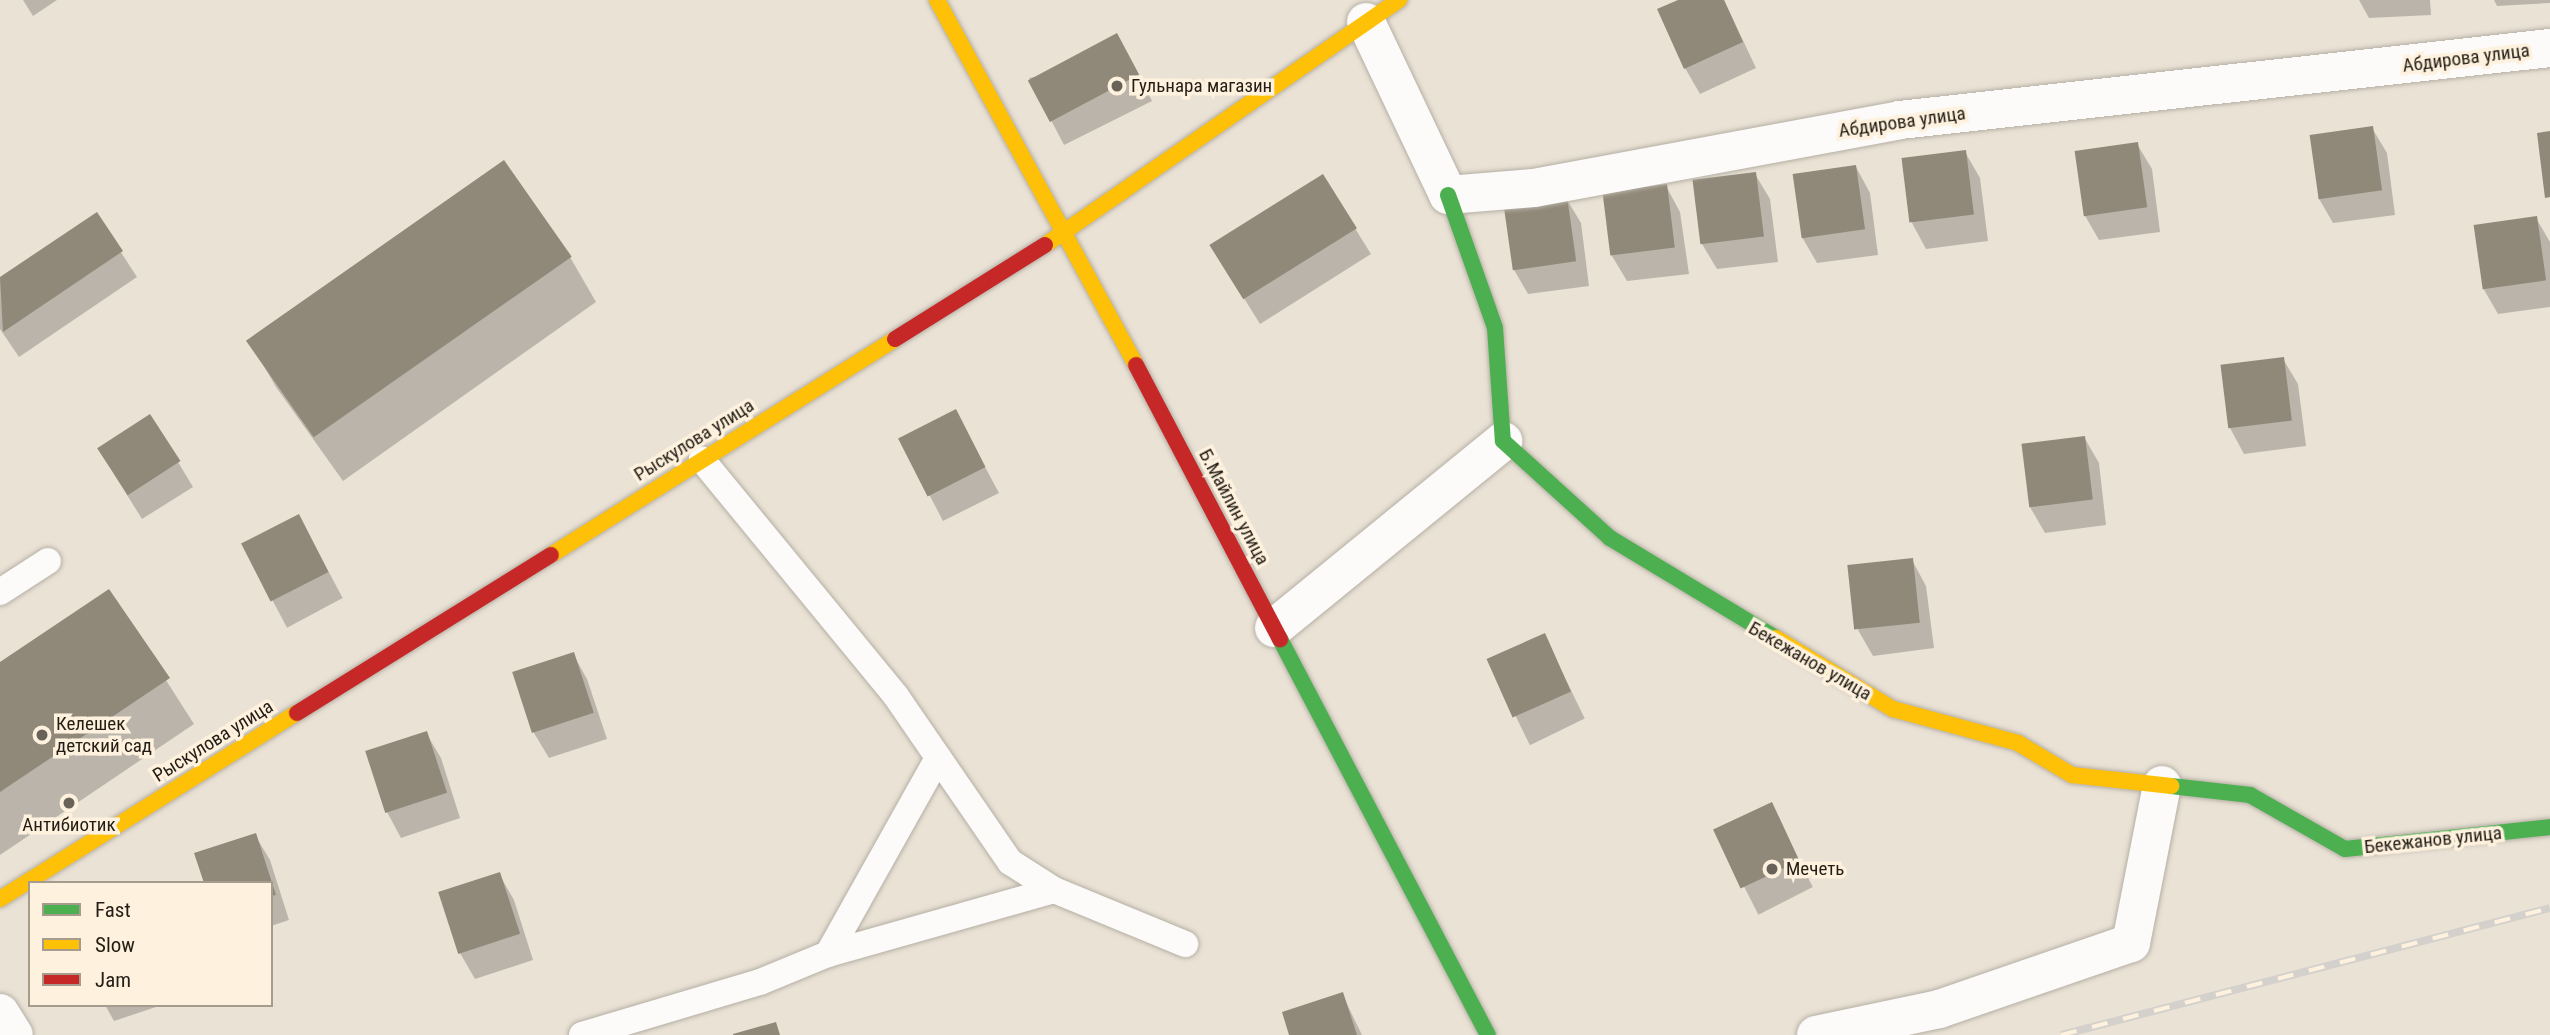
<!DOCTYPE html>
<meta charset="utf-8">
<style>
body{margin:0}
#map{position:relative;width:2550px;height:1035px;overflow:hidden;background:#eae2d5;font-family:"Roboto Condensed",sans-serif}
div>[style]{position:absolute}
.shadow>*{inset:0;background:#0003;transform-origin:0 0}
.building>*{inset:0;background:#908878;transform-origin:0 0}
.roads{filter:drop-shadow(0 0 2px #b5afa5) drop-shadow(0 0 2px #b5afa5)}
.lane>*{height:26px;margin:-13px;padding:0 13px;transform-origin:13px;border-radius:13px;background:#fcfbf9}
.street>*{height:38px;margin:-19px;padding:0 19px;transform-origin:19px;border-radius:19px;background:#fcfbf9}
.fast>*{height:16px;margin:-8px;padding:0 8px;transform-origin:8px;border-radius:8px;background:#4caf50}
.slow>*{height:16px;margin:-8px;padding:0 8px;transform-origin:8px;border-radius:8px;background:#ffc107}
.jam>*{height:16px;margin:-8px;padding:0 8px;transform-origin:8px;border-radius:8px;background:#c62828}
.rail>*{height:8px;margin-top:-4px;transform-origin:0;background:repeating-linear-gradient(90deg,#fef1de 0 16px,#d4d1cd 0 32px);box-sizing:border-box;border-block:2px solid #d4d1cd}
.dots>*{width:19px;height:19px;translate:-50% -50%;box-sizing:border-box;border:4px solid #fef1de;border-radius:50%}
span{translate:-50% -50%;white-space:nowrap;text-align:center;line-height:1.15;-webkit-text-stroke:7px #fef1de;paint-order:stroke}
.street-label{font-size:19px;color:#231d15}
.poi-label{font-size:19px;color:#231d15}
.left{translate:0 -50%;text-align:left}
.legend{position:absolute;left:28px;top:881px;width:245px;height:126px;box-sizing:border-box;background:#fef1de;border:2px solid #a69c8e;margin:0;padding:9px 12px;list-style:none;font-size:21px;color:#231d15}
.legend li{display:flex;align-items:center;gap:14px;height:35px}
.legend b{width:35px;border:2px solid #a69c8e}
</style>
<div id="map">
<div class="shadow">
<div style="clip-path:polygon(23px 0,57px 0,33px 16px)"></div>
<div style="clip-path:polygon(1683px 0,1724px 0,1756px 68px,1700px 94px,1685px 68px)"></div>
<div style="clip-path:polygon(2359px 0,2430px 0,2431px 15px,2369px 18px)"></div>
<div style="clip-path:polygon(2494px 0,2550px 0,2550px 3px,2497px 6px)"></div>
<div style="clip-path:polygon(1131px 60px,1152px 101px,1064px 145px,1029px 78px)"></div>
<div style="clip-path:polygon(2372px 128px,2387px 153px,2395px 215px,2333px 223px,2318px 197px)"></div>
<div style="clip-path:polygon(2137px 144px,2152px 169px,2160px 232px,2099px 240px,2084px 214px)"></div>
<div style="clip-path:polygon(1965px 152px,1980px 178px,1988px 241px,1926px 249px,1912px 223px)"></div>
<div style="clip-path:polygon(1856px 167px,1870px 193px,1878px 255px,1817px 263px,1802px 237px)"></div>
<div style="clip-path:polygon(1755px 174px,1770px 199px,1778px 262px,1717px 269px,1702px 244px)"></div>
<div style="clip-path:polygon(1323px 177px,1371px 254px,1260px 324px,1227px 271px)"></div>
<div style="clip-path:polygon(1666px 186px,1680px 212px,1689px 274px,1627px 281px,1612px 256px,1604px 194px)"></div>
<div style="clip-path:polygon(1566px 198px,1581px 223px,1589px 286px,1528px 294px,1513px 268px)"></div>
<div style="clip-path:polygon(96px 214px,137px 277px,19px 357px,0 329px,0 279px)"></div>
<div style="clip-path:polygon(2536px 218px,2550px 242px,2550px 307px,2498px 314px,2483px 288px)"></div>
<div style="clip-path:polygon(570px 257px,596px 302px,343px 481px,276px 387px,250px 342px)"></div>
<div style="clip-path:polygon(2283px 359px,2298px 384px,2306px 446px,2244px 454px,2230px 428px)"></div>
<div style="clip-path:polygon(969px 437px,999px 493px,943px 521px,900px 439px)"></div>
<div style="clip-path:polygon(2084px 437px,2099px 463px,2106px 525px,2045px 533px,2030px 507px)"></div>
<div style="clip-path:polygon(178px 462px,193px 487px,142px 519px,114px 474px)"></div>
<div style="left:299px;top:516px;width:93px;height:63px;rotate:62deg"></div>
<div style="clip-path:polygon(1912px 560px,1926px 586px,1934px 648px,1873px 656px,1858px 630px)"></div>
<div style="clip-path:polygon(109px 591px,194px 724px,0 855px,0 664px)"></div>
<div style="left:1544px;top:635px;width:93px;height:61px;rotate:64deg"></div>
<div style="clip-path:polygon(573px 654px,587px 679px,607px 739px,549px 758px,534px 733px,514px 672px)"></div>
<div style="clip-path:polygon(426px 733px,441px 758px,460px 818px,401px 838px,387px 812px)"></div>
<div style="left:1771px;top:805px;width:92px;height:61px;rotate:63deg"></div>
<div style="clip-path:polygon(255px 835px,270px 860px,289px 920px,271px 926px,271px 883px)"></div>
<div style="clip-path:polygon(499px 874px,514px 900px,533px 960px,475px 979px,460px 953px)"></div>
<div style="clip-path:polygon(1342px 994px,1362px 1035px,1291px 1035px)"></div>
<div style="clip-path:polygon(105px 1005px,162px 1005px,114px 1021px)"></div>
</div>
<div class="building">
<div style="clip-path:polygon(1678px 0,1724px 0,1743px 42px,1684px 69px,1657px 9px)"></div>
<div style="left:1117px;top:33px;width:47px;height:101px;rotate:62deg"></div>
<div style="left:2373px;top:126px;width:65px;height:64px;rotate:82deg"></div>
<div style="clip-path:polygon(2550px 131px,2550px 197px,2545px 198px,2537px 133px)"></div>
<div style="left:2138px;top:142px;width:66px;height:64px;rotate:82deg"></div>
<div style="left:1966px;top:150px;width:65px;height:65px;rotate:83deg"></div>
<div style="left:504px;top:160px;width:118px;height:315px;rotate:55deg"></div>
<div style="left:1856px;top:165px;width:65px;height:64px;rotate:82deg"></div>
<div style="left:1756px;top:172px;width:65px;height:64px;rotate:83deg"></div>
<div style="left:1323px;top:174px;width:64px;height:134px;rotate:58deg"></div>
<div style="left:1667px;top:184px;width:64px;height:65px;rotate:83deg"></div>
<div style="left:1567px;top:196px;width:66px;height:64px;rotate:82deg"></div>
<div style="clip-path:polygon(97px 212px,123px 251px,3px 332px,0 277px)"></div>
<div style="left:2537px;top:216px;width:65px;height:64px;rotate:82deg"></div>
<div style="left:2284px;top:357px;width:64px;height:64px;rotate:83deg"></div>
<div style="left:956px;top:409px;width:65px;height:65px;rotate:63deg"></div>
<div style="left:150px;top:414px;width:56px;height:63px;rotate:57deg"></div>
<div style="left:2085px;top:436px;width:64px;height:64px;rotate:83deg"></div>
<div style="left:299px;top:514px;width:65px;height:65px;rotate:63deg"></div>
<div style="left:1913px;top:558px;width:65px;height:66px;rotate:84deg"></div>
<div style="clip-path:polygon(109px 589px,170px 678px,0 792px,0 662px)"></div>
<div style="left:1545px;top:633px;width:64px;height:64px;rotate:66deg"></div>
<div style="left:574px;top:652px;width:64px;height:65px;rotate:72deg"></div>
<div style="left:427px;top:731px;width:65px;height:65px;rotate:72deg"></div>
<div style="left:1772px;top:802px;width:65px;height:65px;rotate:65deg"></div>
<div style="clip-path:polygon(256px 833px,276px 895px,271px 896px,271px 883px,204px 883px,194px 853px)"></div>
<div style="left:500px;top:872px;width:65px;height:65px;rotate:72deg"></div>
<div style="clip-path:polygon(1343px 992px,1357px 1035px,1289px 1035px,1282px 1012px)"></div>
<div style="clip-path:polygon(776px 1022px,780px 1035px,733px 1035px,733px 1034px)"></div>
</div>
<div class="roads">
<div class="lane">
<div style="left:0;top:592px;width:57px;rotate:-32.9deg"></div>
<div style="left:1054px;top:890px;width:142px;rotate:22.4deg"></div>
<div style="left:828px;top:954px;width:225px;rotate:-60.7deg"></div>
<div style="left:582px;top:1035px;width:186px;rotate:-16.6deg"></div>
<div style="left:760px;top:982px;width:74px;rotate:-22.4deg"></div>
<div style="left:828px;top:954px;width:235px;rotate:-15.8deg"></div>
<div style="left:1054px;top:890px;width:52px;rotate:-147.5deg"></div>
<div style="left:1010px;top:862px;width:201px;rotate:-124.5deg"></div>
<div style="left:896px;top:696px;width:306px;rotate:-129.4deg"></div>
</div>
<div class="street">
<div style="left:1366px;top:22px;width:191px;rotate:64.6deg"></div>
<div style="left:1448px;top:195px;width:86px;rotate:-4.7deg"></div>
<div style="left:1534px;top:188px;width:372px;rotate:-10.5deg"></div>
<div style="left:1900px;top:120px;width:654px;rotate:-6.32deg"></div>
<div style="left:1274px;top:628px;width:296px;rotate:-39.2deg"></div>
<div style="left:0;top:1013px;width:26px;rotate:58deg"></div>
<div style="left:1816px;top:1035px;width:126px;rotate:-11.9deg"></div>
<div style="left:1939px;top:1009px;width:203px;rotate:-19deg"></div>
<div style="left:2131px;top:943px;width:161px;rotate:-78.9deg"></div>
</div>
<div class="fast">
<div style="left:1448px;top:195px;width:141px;rotate:70.5deg"></div>
<div style="left:1495px;top:328px;width:113px;rotate:86deg"></div>
<div style="left:1503px;top:441px;width:144px;rotate:42.2deg"></div>
<div style="left:1610px;top:538px;width:194px;rotate:31.1deg"></div>
<div style="left:1280px;top:639px;width:447px;rotate:62.3deg"></div>
<div style="left:2171px;top:786px;width:80px;rotate:6.5deg"></div>
<div style="left:2250px;top:795px;width:109px;rotate:29.6deg"></div>
<div style="left:2345px;top:849px;width:206px;rotate:-6.1deg"></div>
</div>
<div class="slow">
<div style="left:937px;top:0;width:416px;rotate:61.4deg"></div>
<div style="left:1045px;top:245px;width:431px;rotate:-34.7deg"></div>
<div style="left:551px;top:555px;width:406px;rotate:-32.1deg"></div>
<div style="left:1776px;top:638px;width:137px;rotate:31.3deg"></div>
<div style="left:1893px;top:709px;width:130px;rotate:15.2deg"></div>
<div style="left:2018px;top:743px;width:63px;rotate:30.7deg"></div>
<div style="left:2072px;top:775px;width:100px;rotate:6.3deg"></div>
<div style="left:0;top:899px;width:350px;rotate:-32.1deg"></div>
</div>
<div class="jam">
<div style="left:895px;top:339px;width:177px;rotate:-32.1deg"></div>
<div style="left:1136px;top:365px;width:310px;rotate:62.3deg"></div>
<div style="left:297px;top:713px;width:299px;rotate:-31.9deg"></div>
</div>
</div>
<div class="rail">
<div style="left:2061px;top:1035px;width:505px;rotate:-14.56deg"></div>
</div>
<div class="dots">
<div style="left:1117px;top:86px;background:#696258"></div>
<div style="left:42px;top:735px;background:#696258"></div>
<div style="left:69px;top:803px;background:#696258"></div>
<div style="left:1772px;top:869px;background:#696258"></div>
</div>
<div class="street-label">
<span style="left:2466px;top:58px;rotate:-7deg">Абдирова улица</span>
<span style="left:1902px;top:122px;rotate:-8deg">Абдирова улица</span>
<span style="left:694px;top:440px;rotate:-32deg">Рыскулова улица</span>
<span style="left:1234px;top:507px;rotate:62deg">Б.Майлин улица</span>
<span style="left:1810px;top:661px;rotate:30deg">Бекежанов улица</span>
<span style="left:213px;top:741px;rotate:-32deg">Рыскулова улица</span>
<span style="left:2433px;top:840px;rotate:-6deg">Бекежанов улица</span>
</div>
<div class="poi-label">
<span class="left" style="left:1131px;top:86px">Гульнара магазин</span>
<span class="left" style="left:56px;top:735px">Келешек<br>детский сад</span>
<span style="left:69px;top:825px">Антибиотик</span>
<span class="left" style="left:1786px;top:869px">Мечеть</span>
</div>
<ul class="legend">
<li><b style="height:9px;background:#4caf50"></b>Fast</li>
<li><b style="height:9px;background:#ffc107"></b>Slow</li>
<li><b style="height:9px;background:#c62828"></b>Jam</li>
</ul>
</div>
